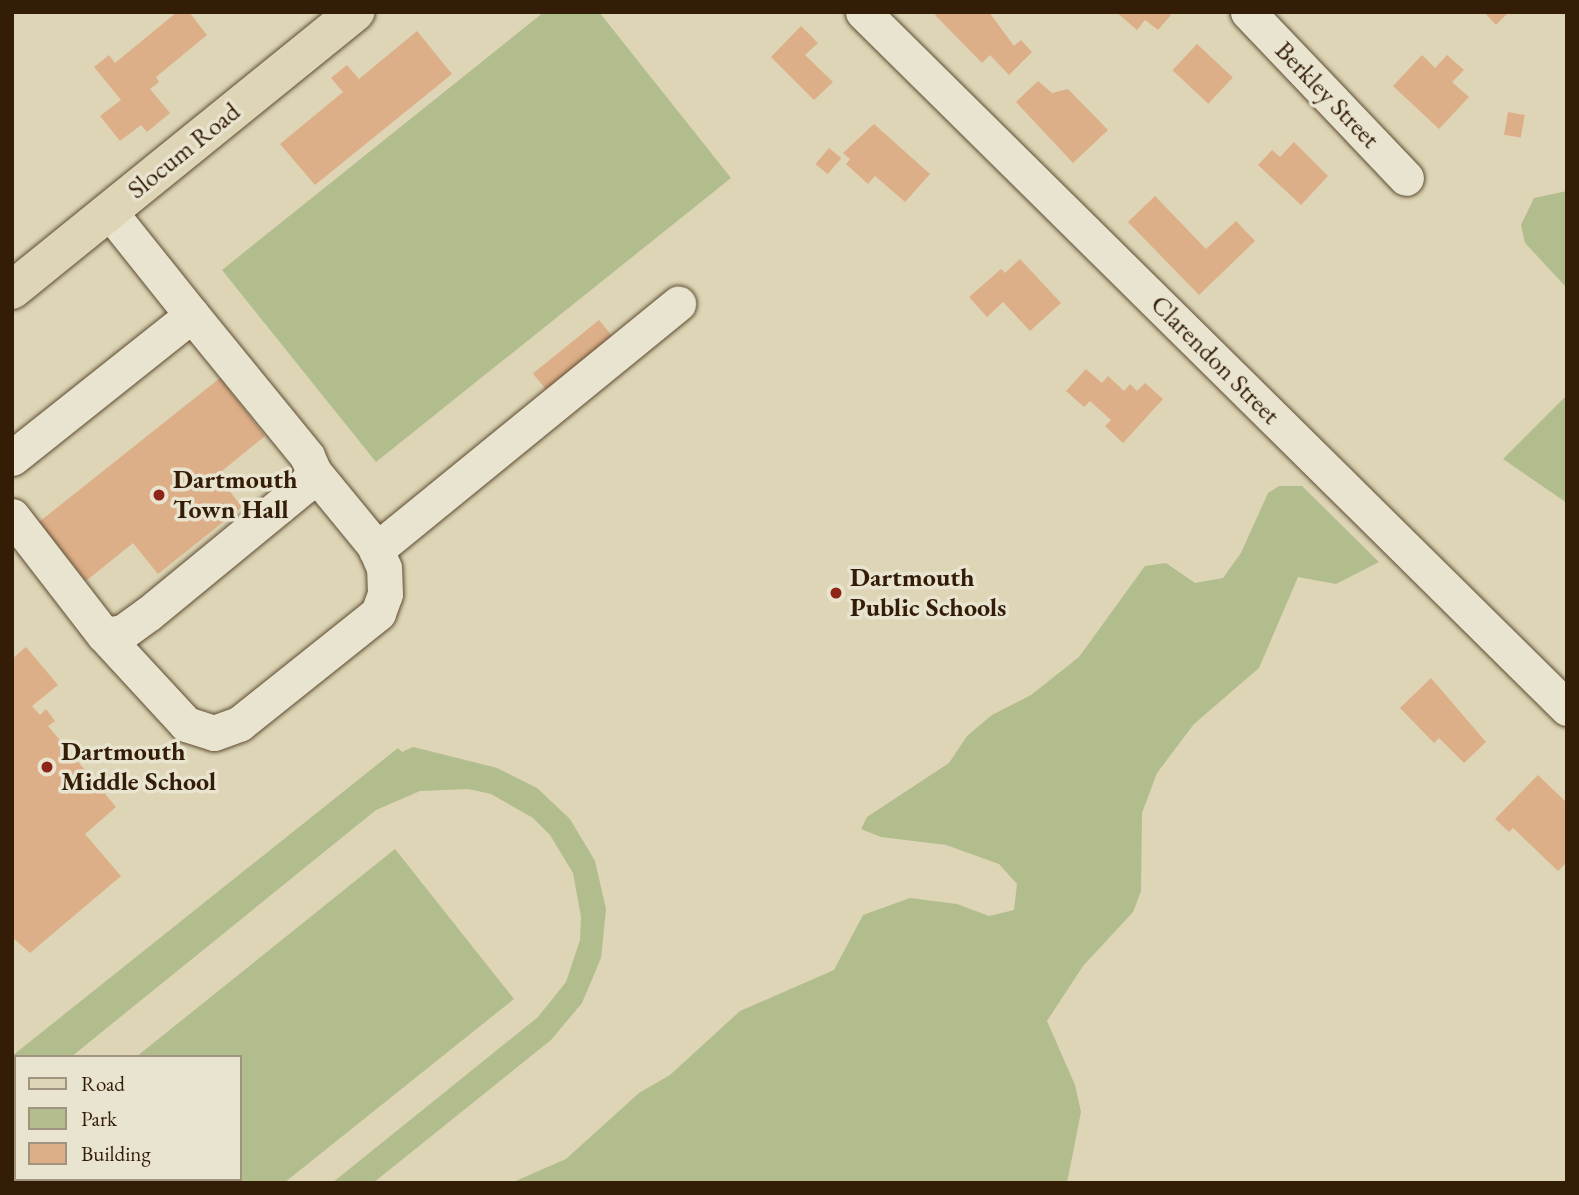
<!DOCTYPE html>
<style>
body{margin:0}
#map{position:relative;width:1579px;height:1195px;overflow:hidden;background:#ddd5b5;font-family:"EB Garamond",serif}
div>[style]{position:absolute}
.green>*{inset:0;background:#b2bd8d}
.building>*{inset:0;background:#ddaf88;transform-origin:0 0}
.roads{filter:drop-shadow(0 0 2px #5e4b32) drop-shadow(0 0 2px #5e4b32)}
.minor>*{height:35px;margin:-17.5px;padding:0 17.5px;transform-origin:17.5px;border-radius:17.5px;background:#e9e4cf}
.major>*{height:38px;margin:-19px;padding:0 19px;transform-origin:19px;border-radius:19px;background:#ddd5b5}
.dots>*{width:19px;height:19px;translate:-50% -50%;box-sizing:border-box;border:4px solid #e9e4cf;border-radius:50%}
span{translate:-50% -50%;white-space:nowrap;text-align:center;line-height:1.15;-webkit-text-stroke:7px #e9e4cf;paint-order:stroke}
.street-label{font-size:26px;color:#331d07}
.poi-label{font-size:26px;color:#331d07;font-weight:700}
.left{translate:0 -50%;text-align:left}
.frame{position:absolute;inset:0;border:14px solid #331d07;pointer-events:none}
.legend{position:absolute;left:14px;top:1055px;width:228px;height:126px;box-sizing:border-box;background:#e9e4cf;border:2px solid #a0947f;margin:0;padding:9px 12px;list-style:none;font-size:21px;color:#331d07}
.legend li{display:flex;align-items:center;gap:14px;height:35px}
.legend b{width:35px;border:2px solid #a0947f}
</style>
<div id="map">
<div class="green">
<div style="clip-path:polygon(544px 12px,599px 12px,731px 178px,376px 462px,222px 270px)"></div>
<div style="clip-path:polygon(1567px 191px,1567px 288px,1525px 243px,1521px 225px,1534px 198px)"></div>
<div style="clip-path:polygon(1567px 395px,1567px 503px,1503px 459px)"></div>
<div style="clip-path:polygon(1279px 486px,1302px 486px,1379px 562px,1336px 584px,1298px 577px,1259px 668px,1194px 724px,1157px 773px,1142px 813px,1141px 891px,1133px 912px,1083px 966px,1047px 1021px,1075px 1085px,1081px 1112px,1067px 1183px,511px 1183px,566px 1159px,639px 1093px,670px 1075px,740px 1011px,834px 970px,863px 915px,910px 898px,957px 904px,989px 916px,1014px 910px,1017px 884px,999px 864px,946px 845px,881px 837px,861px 829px,867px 817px,949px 763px,967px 736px,992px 715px,1031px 695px,1079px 657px,1145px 566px,1166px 563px,1195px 583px,1223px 578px,1241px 553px,1268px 493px)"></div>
<div style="clip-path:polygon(413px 747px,497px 768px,537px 788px,570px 819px,595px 861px,606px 909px,601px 958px,582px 1003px,551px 1040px,373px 1183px,332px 1183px,538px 1017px,566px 982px,580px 940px,581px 917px,573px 873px,550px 835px,533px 818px,491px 794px,468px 789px,420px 791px,376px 810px,71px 1057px,16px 1057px,12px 1116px,12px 1056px,398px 748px,402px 752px)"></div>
<div style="clip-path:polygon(395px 849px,514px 999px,284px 1183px,127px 1183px,124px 1179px,240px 1179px,240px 1057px,136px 1057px)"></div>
</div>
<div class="building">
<div style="clip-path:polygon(177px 12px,189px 12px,207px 35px,156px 77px,159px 82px,150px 89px,170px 113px,147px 132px,141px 125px,120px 141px,100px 116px,121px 100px,94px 67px,109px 55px,115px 63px)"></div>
<div style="clip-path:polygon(938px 12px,989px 12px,1014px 46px,1021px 40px,1032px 52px,1009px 75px,990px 55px,982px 63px,935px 15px)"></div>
<div style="clip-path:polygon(1116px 12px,1168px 12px,1171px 15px,1158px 30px,1145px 20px,1137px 30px)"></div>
<div style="clip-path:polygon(1484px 12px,1509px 12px,1496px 25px)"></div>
<div style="clip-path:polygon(801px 26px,818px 43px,805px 55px,833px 82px,814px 100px,771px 57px)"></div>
<div style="clip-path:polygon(417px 31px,452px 74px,315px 185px,280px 144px,343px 92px,331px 78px,347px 65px,359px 79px)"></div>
<div style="left:1197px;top:44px;width:49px;height:36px;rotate:43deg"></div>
<div style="clip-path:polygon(1422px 55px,1435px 68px,1447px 55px,1464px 70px,1452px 82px,1469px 97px,1439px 129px,1393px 86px)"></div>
<div style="clip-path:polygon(1038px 81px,1052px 93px,1068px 89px,1108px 130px,1073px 163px,1016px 102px)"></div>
<div style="left:1508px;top:112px;width:17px;height:23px;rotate:10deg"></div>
<div style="clip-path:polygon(874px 124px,930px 174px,905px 202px,875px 176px,868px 184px,846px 164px,850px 159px,843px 153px)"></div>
<div style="clip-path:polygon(1294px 142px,1328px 176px,1301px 205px,1258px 165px,1272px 150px,1280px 157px)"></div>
<div style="left:829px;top:148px;width:16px;height:21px;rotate:40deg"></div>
<div style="clip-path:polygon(1155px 196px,1206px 249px,1236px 221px,1255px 241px,1199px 295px,1128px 222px)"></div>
<div style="clip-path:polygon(1020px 259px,1061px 303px,1030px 331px,1003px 302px,987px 317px,969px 297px,1001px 269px,1005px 273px)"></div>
<div style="left:599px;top:320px;width:26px;height:85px;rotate:51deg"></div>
<div style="clip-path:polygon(1086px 369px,1102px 383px,1108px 376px,1124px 391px,1130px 384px,1137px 391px,1145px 383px,1163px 399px,1123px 443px,1105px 426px,1111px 420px,1090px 401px,1084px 407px,1066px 391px)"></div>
<div style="clip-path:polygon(220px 378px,265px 436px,217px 475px,242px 507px,158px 574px,133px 543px,86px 581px,39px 522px)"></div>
<div style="clip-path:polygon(26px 647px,58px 685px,32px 706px,40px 715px,46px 709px,55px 721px,48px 726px,116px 807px,85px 834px,121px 876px,30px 953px,12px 937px,12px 659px)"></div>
<div style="clip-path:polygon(1431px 678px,1486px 742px,1464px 763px,1439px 738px,1434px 743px,1400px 708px)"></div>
<div style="clip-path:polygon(1538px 775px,1567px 803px,1567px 862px,1558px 871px,1513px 828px,1509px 832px,1495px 819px)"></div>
</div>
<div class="roads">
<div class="minor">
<div style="left:863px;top:12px;width:990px;rotate:44.67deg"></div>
<div style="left:1248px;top:12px;width:229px;rotate:46.4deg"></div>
<div style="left:12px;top:458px;width:230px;rotate:-38.5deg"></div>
<div style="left:192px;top:315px;width:133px;rotate:-128.6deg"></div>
<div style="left:12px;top:516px;width:150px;rotate:52.3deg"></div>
<div style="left:104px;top:635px;width:19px;rotate:-9deg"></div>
<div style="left:123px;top:632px;width:31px;rotate:-36deg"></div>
<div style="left:148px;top:614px;width:202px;rotate:-39.4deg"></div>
<div style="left:304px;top:486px;width:17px;rotate:-54deg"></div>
<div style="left:314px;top:472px;width:17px;rotate:-114deg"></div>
<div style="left:307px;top:456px;width:182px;rotate:-129.2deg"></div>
<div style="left:376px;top:550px;width:390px;rotate:-39.2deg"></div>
<div style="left:104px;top:635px;width:121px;rotate:47.3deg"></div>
<div style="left:186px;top:724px;width:29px;rotate:18deg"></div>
<div style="left:214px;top:733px;width:27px;rotate:-20deg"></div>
<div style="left:239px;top:724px;width:178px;rotate:-38.6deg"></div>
<div style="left:378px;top:613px;width:20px;rotate:-70deg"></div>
<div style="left:385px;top:594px;width:26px;rotate:-92deg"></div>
<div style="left:384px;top:568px;width:25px;rotate:-113deg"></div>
<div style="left:374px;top:545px;width:94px;rotate:-129.4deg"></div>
</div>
<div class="major">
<div style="left:12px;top:290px;width:442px;rotate:-39deg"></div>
</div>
</div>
<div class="dots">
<div style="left:159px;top:495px;background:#8f2418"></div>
<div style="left:836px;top:593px;background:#8f2418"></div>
<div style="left:47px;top:767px;background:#8f2418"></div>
</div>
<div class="street-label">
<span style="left:1327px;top:95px;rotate:46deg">Berkley Street</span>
<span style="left:184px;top:151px;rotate:-39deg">Slocum Road</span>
<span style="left:1215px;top:360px;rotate:45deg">Clarendon Street</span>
</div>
<div class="poi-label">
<span class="left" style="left:173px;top:495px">Dartmouth<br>Town Hall</span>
<span class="left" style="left:850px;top:593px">Dartmouth<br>Public Schools</span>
<span class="left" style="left:61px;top:767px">Dartmouth<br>Middle School</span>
</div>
<div class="frame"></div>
<ul class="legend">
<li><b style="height:9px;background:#ddd5b5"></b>Road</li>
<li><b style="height:19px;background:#b2bd8d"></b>Park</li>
<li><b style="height:19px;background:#ddaf88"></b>Building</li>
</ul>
</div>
